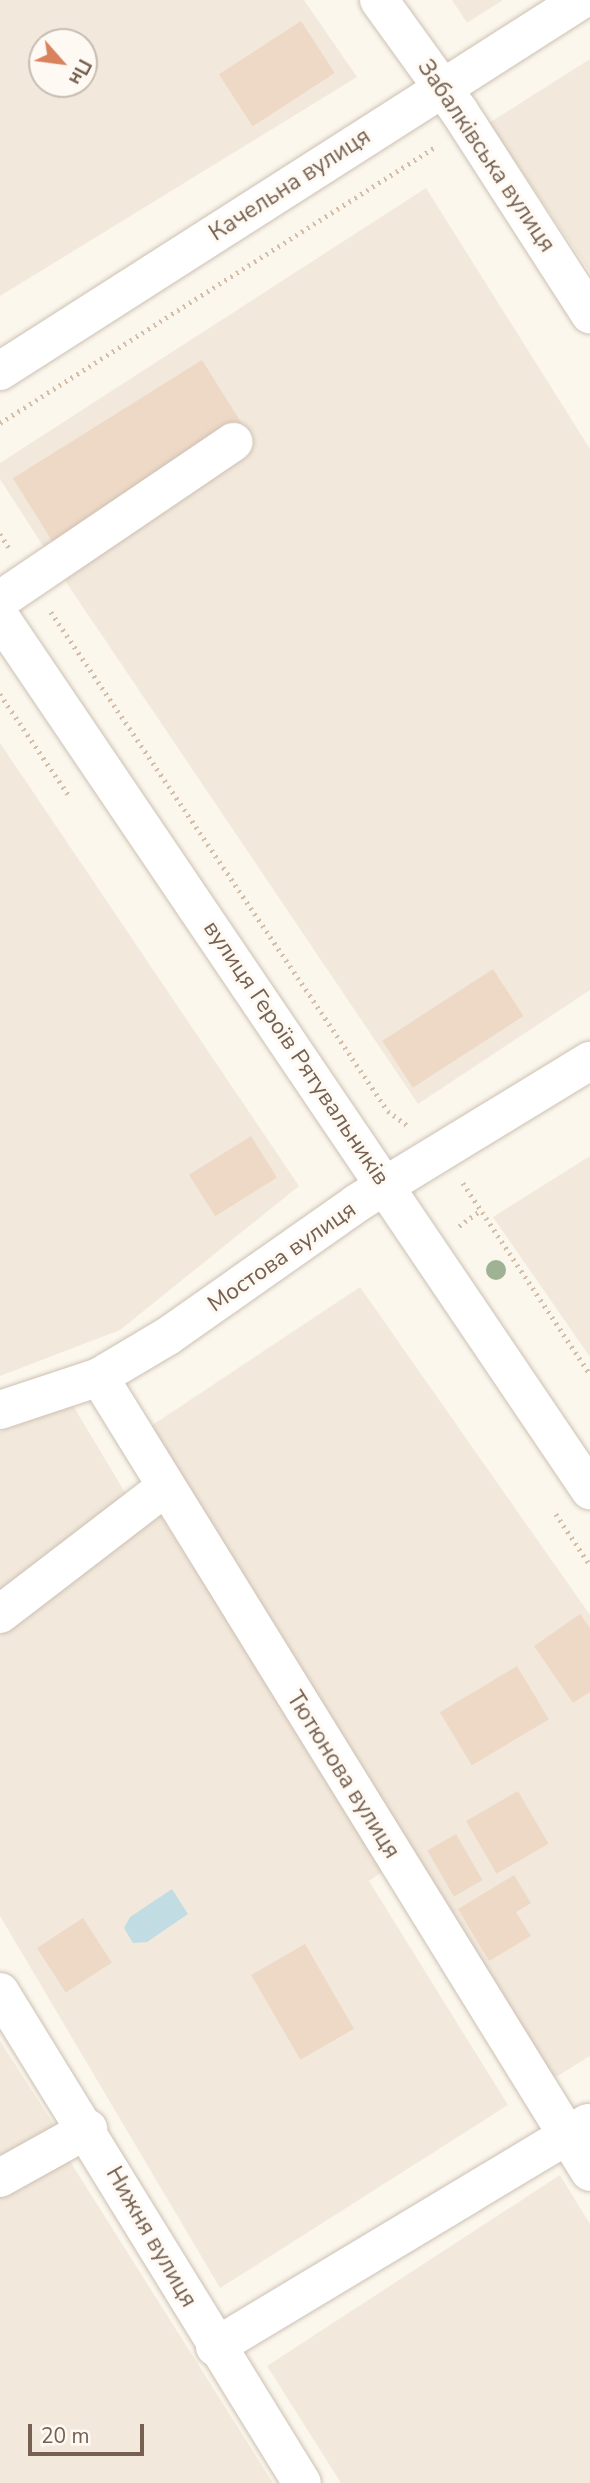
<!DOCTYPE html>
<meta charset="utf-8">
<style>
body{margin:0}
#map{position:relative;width:590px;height:2483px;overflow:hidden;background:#fbf7ed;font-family:"Nunito Sans",sans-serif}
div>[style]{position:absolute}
.residential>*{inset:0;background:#f2e9dc}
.water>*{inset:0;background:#c2dce4}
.building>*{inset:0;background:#eed9c7;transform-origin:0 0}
.path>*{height:4.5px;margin-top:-2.25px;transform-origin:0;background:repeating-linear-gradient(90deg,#d4bda9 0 2px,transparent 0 7px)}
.roads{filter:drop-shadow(0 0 2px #cdc0b3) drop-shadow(0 0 2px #cdc0b3)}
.minor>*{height:38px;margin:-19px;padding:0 19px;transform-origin:19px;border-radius:19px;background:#fff}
.trees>*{width:20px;height:20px;margin:-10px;border-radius:50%;background:#9fb293}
span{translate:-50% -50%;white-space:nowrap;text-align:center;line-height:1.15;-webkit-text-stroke:6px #fefaf3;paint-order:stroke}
.street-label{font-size:23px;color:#756051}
.north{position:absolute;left:28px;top:28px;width:70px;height:70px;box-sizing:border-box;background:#fefaf3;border:2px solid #c7bcb2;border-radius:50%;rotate:118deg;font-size:19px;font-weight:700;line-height:28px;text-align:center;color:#756051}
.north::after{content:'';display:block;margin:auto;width:24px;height:32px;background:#d9835e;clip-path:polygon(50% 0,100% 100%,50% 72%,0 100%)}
.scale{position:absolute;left:28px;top:2424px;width:116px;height:32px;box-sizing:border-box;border:4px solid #756051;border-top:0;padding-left:9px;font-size:21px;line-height:24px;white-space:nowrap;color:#756051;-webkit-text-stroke:5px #fefaf3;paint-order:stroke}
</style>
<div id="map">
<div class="residential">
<div style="clip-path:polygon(evenodd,0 0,304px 0,357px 77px,0 296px,0 0,42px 42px,84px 42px,84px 84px,42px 84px,42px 42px)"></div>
<div style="clip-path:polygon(452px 0,503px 0,467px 23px)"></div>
<div style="clip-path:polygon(590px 59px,590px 272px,489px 123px)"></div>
<div style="clip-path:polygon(426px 188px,590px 449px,590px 990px,418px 1104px,68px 585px,0 479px,0 463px)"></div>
<div style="clip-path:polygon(0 743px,299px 1186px,120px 1330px,0 1376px)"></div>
<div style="clip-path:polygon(590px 1156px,590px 1357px,493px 1217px)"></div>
<div style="clip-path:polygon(360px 1287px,590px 1615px,590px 2056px,548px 2082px,151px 1426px)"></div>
<div style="clip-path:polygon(72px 1404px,126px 1494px,0 1593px,0 1432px)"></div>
<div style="clip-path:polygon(160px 1515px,386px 1869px,369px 1881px,508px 2105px,220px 2288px,0 1916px,0 1636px)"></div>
<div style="clip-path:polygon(0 2041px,58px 2131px,0 2165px)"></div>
<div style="clip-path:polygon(66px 2155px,273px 2483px,0 2483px,0 2192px)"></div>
<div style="clip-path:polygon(560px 2175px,590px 2224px,590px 2483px,341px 2483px,267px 2366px)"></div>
</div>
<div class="water">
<div style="clip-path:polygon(172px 1889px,188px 1914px,147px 1942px,133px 1943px,124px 1928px,130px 1917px)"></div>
</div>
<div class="building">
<div style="left:301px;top:21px;width:62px;height:98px;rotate:57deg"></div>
<div style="left:202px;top:360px;width:75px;height:223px;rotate:58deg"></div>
<div style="left:493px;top:969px;width:56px;height:132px;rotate:57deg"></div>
<div style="left:251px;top:1136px;width:49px;height:73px;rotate:58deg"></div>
<div style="clip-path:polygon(580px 1614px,590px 1628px,590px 1692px,573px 1703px,534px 1646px)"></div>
<div style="left:517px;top:1666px;width:62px;height:90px;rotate:59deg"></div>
<div style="left:518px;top:1791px;width:61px;height:60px;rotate:60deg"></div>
<div style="left:456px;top:1834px;width:53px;height:33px;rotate:60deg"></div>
<div style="clip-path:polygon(514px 1875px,531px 1903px,516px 1912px,531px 1936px,489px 1961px,458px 1909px)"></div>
<div style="left:83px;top:1918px;width:53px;height:55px;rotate:57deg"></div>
<div style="left:305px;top:1944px;width:98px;height:62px;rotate:60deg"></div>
</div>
<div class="path">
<div style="left:0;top:423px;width:515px;rotate:-32.39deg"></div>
<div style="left:0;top:534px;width:18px;rotate:56deg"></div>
<div style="left:51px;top:612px;width:602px;rotate:55.97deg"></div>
<div style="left:388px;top:1111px;width:26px;rotate:37deg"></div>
<div style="left:0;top:694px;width:125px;rotate:55.8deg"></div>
<div style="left:463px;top:1183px;width:229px;rotate:56.4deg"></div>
<div style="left:459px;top:1226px;width:27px;rotate:-36deg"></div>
<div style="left:556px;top:1514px;width:61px;rotate:56.3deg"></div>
</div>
<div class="roads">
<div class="minor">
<div style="left:379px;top:0;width:137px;rotate:54.2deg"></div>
<div style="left:459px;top:111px;width:242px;rotate:57.2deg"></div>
<div style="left:0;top:371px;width:689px;rotate:-32.56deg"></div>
<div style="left:0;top:600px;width:282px;rotate:-34.1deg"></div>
<div style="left:0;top:617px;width:1054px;rotate:55.95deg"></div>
<div style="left:99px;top:1377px;width:934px;rotate:58.3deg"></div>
<div style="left:0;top:1410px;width:104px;rotate:-18.4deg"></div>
<div style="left:99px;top:1377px;width:80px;rotate:-30.7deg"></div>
<div style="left:168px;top:1336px;width:231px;rotate:-35.1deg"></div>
<div style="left:357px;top:1203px;width:273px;rotate:-31.4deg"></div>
<div style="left:0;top:1614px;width:207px;rotate:-37.5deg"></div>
<div style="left:0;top:1992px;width:576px;rotate:58.41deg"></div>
<div style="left:0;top:2178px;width:101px;rotate:-29.1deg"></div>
<div style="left:215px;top:2347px;width:435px;rotate:-31deg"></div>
</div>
</div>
<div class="trees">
<div style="left:496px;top:1270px"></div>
</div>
<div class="street-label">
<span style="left:486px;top:156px;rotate:56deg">Забалківська вулиця</span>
<span style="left:290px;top:185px;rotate:-33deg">Качельна вулиця</span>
<span style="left:296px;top:1053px;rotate:56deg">вулиця Героїв Рятувальників</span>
<span style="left:282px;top:1257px;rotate:-35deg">Мостова вулиця</span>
<span style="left:343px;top:1775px;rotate:58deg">Тютюнова вулиця</span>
<span style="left:151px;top:2237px;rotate:60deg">Нижня вулиця</span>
</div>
<div class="north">Пн</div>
<div class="scale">20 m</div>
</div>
